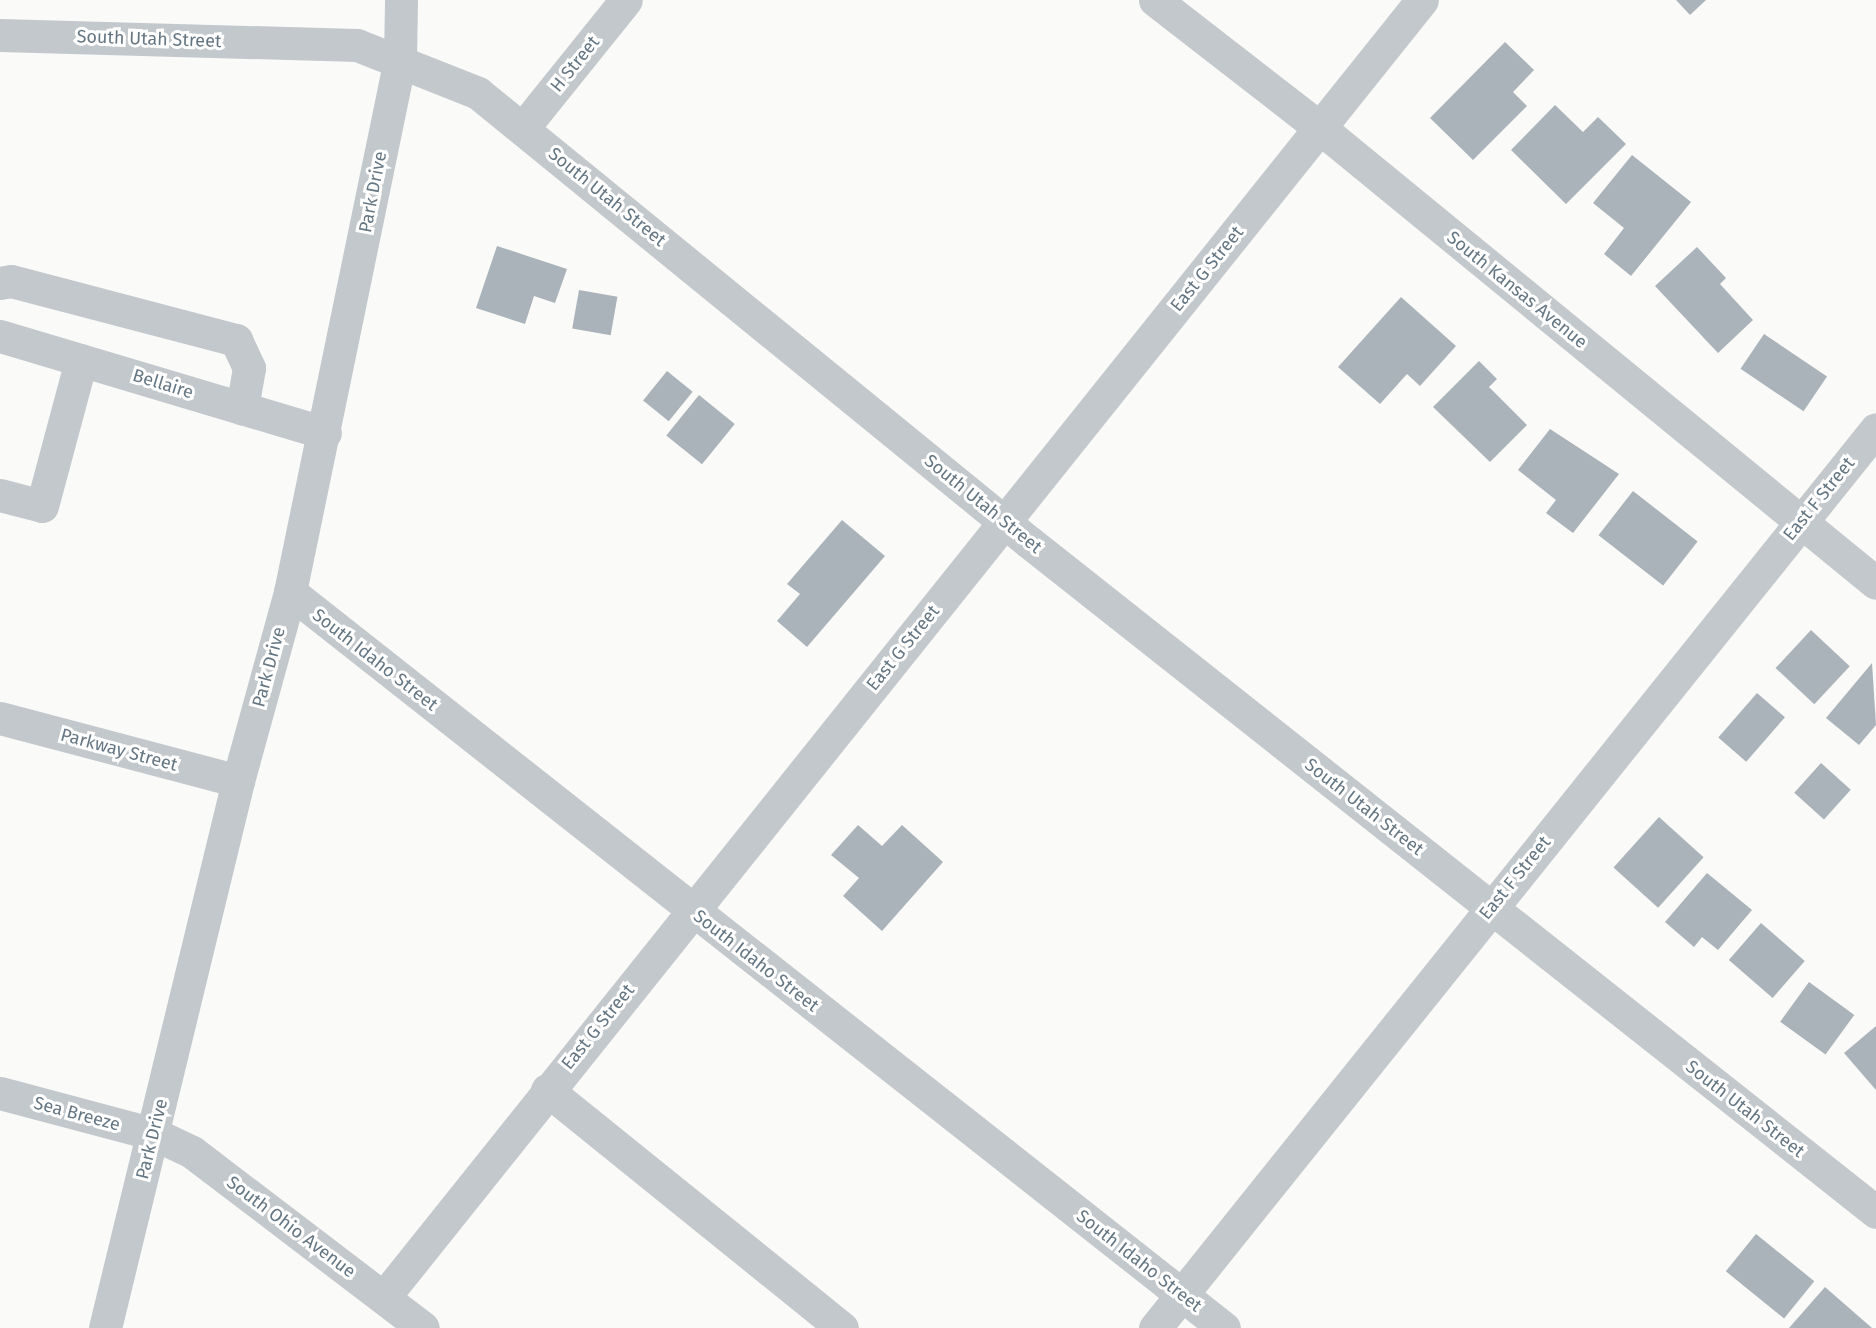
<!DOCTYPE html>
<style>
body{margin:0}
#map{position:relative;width:1876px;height:1328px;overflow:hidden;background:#fafaf8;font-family:"Fira Sans",sans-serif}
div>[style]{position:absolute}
.building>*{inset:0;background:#aab3b9;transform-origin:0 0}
.minor>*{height:33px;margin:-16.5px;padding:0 16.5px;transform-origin:16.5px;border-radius:16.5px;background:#c3c8cc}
span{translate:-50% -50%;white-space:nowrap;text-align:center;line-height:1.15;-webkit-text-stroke:6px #fff;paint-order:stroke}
.street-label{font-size:18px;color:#657683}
</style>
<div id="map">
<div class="building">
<div style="clip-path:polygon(1676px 0,1706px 0,1690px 15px)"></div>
<div style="clip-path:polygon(1505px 42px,1534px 70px,1513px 92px,1527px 106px,1473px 160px,1430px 118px)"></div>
<div style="clip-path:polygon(1555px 105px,1583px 132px,1598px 117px,1626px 144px,1566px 204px,1511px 150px)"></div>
<div style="clip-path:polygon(1632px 155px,1691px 202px,1631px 276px,1604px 254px,1624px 228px,1593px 203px)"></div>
<div style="clip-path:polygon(497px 246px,567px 269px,555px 303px,534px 296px,525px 324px,476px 308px)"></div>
<div style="clip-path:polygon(1697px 247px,1726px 278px,1720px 284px,1753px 320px,1718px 353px,1655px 286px)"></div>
<div style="left:579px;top:290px;width:39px;height:39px;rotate:10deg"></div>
<div style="clip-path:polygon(1401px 297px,1456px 346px,1420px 386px,1407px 374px,1380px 404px,1338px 367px)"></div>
<div style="left:1764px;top:334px;width:76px;height:42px;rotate:34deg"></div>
<div style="clip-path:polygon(1479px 361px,1497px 379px,1489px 387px,1527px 425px,1490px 462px,1433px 407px)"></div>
<div style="left:667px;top:371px;width:33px;height:38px;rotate:39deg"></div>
<div style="left:699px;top:395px;width:46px;height:52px;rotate:39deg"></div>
<div style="clip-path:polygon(1550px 429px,1619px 474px,1573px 533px,1546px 513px,1556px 500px,1518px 470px)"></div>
<div style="left:1633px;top:491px;width:82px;height:56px;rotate:38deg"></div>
<div style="clip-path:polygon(842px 520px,885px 556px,807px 647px,777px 621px,800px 594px,787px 584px)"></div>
<div style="left:1811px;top:630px;width:53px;height:52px;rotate:43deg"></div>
<div style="clip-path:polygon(1872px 663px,1876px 725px,1859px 745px,1826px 718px)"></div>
<div style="left:1757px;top:693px;width:37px;height:59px;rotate:41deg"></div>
<div style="left:1821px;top:763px;width:40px;height:40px;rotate:42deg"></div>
<div style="left:1659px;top:817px;width:60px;height:68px;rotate:42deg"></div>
<div style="clip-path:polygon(858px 825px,882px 846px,902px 825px,943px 862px,882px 931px,843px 896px,859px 878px,831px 855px)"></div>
<div style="clip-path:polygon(1707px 873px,1752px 910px,1718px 950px,1702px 937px,1694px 947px,1665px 922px)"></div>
<div style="left:1761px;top:923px;width:58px;height:49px;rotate:41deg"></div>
<div style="left:1809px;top:982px;width:56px;height:49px;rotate:36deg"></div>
<div style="clip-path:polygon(1876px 1026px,1876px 1090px,1844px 1053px)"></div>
<div style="left:1756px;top:1234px;width:75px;height:48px;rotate:39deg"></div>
<div style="clip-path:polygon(1825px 1287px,1872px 1328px,1789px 1328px)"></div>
</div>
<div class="minor">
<div style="left:1155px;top:0;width:209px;rotate:37.8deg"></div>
<div style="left:1320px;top:128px;width:718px;rotate:39.3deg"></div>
<div style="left:0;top:35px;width:357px;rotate:1.6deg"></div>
<div style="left:357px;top:45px;width:130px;rotate:21.6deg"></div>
<div style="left:478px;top:93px;width:711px;rotate:39.18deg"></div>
<div style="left:1029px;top:542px;width:1080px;rotate:38.34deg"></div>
<div style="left:523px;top:128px;width:164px;rotate:-51.2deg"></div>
<div style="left:0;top:283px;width:11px;rotate:-10deg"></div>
<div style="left:11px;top:281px;width:233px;rotate:14.7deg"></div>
<div style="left:236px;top:340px;width:31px;rotate:65deg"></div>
<div style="left:249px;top:368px;width:41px;rotate:99.9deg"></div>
<div style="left:0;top:336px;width:339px;rotate:16.6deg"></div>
<div style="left:0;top:495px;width:43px;rotate:14.7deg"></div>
<div style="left:42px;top:506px;width:151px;rotate:-75deg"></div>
<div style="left:290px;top:592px;width:1189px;rotate:38.24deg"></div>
<div style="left:0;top:718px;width:246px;rotate:14.8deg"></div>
<div style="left:547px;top:1090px;width:379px;rotate:38.9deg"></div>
<div style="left:0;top:1093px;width:159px;rotate:14.9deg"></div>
<div style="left:154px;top:1134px;width:42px;rotate:25.3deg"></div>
<div style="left:192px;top:1152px;width:290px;rotate:37.3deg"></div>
<div style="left:384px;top:1297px;width:1661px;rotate:-51.33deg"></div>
<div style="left:105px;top:1328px;width:563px;rotate:-76.33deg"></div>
<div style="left:238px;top:781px;width:196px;rotate:-74.6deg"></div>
<div style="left:290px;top:592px;width:544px;rotate:-78.34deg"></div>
<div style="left:400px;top:59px;width:59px;rotate:-89deg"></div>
<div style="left:1155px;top:1328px;width:1152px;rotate:-51.27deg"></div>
</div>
<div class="street-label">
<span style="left:149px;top:39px;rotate:2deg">South Utah Street</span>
<span style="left:575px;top:64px;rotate:-51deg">H Street</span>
<span style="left:373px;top:192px;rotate:-79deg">Park Drive</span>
<span style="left:607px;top:197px;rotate:39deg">South Utah Street</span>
<span style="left:1207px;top:269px;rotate:-51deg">East G Street</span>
<span style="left:1517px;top:290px;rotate:39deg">South Kansas Avenue</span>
<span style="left:163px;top:384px;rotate:17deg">Bellaire</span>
<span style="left:1819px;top:499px;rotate:-51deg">East F Street</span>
<span style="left:983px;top:504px;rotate:39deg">South Utah Street</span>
<span style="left:903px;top:648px;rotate:-51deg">East G Street</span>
<span style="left:375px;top:660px;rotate:38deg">South Idaho Street</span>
<span style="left:269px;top:667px;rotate:-75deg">Park Drive</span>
<span style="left:119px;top:750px;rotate:15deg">Parkway Street</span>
<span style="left:1364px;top:807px;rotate:38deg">South Utah Street</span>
<span style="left:1515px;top:878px;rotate:-51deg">East F Street</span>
<span style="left:756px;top:961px;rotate:38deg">South Idaho Street</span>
<span style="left:598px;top:1027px;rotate:-51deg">East G Street</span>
<span style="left:1745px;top:1109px;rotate:38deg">South Utah Street</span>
<span style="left:77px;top:1114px;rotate:15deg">Sea Breeze</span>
<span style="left:152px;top:1139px;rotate:-76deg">Park Drive</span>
<span style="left:291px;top:1227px;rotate:37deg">South Ohio Avenue</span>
<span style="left:1139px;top:1261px;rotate:38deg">South Idaho Street</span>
</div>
</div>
